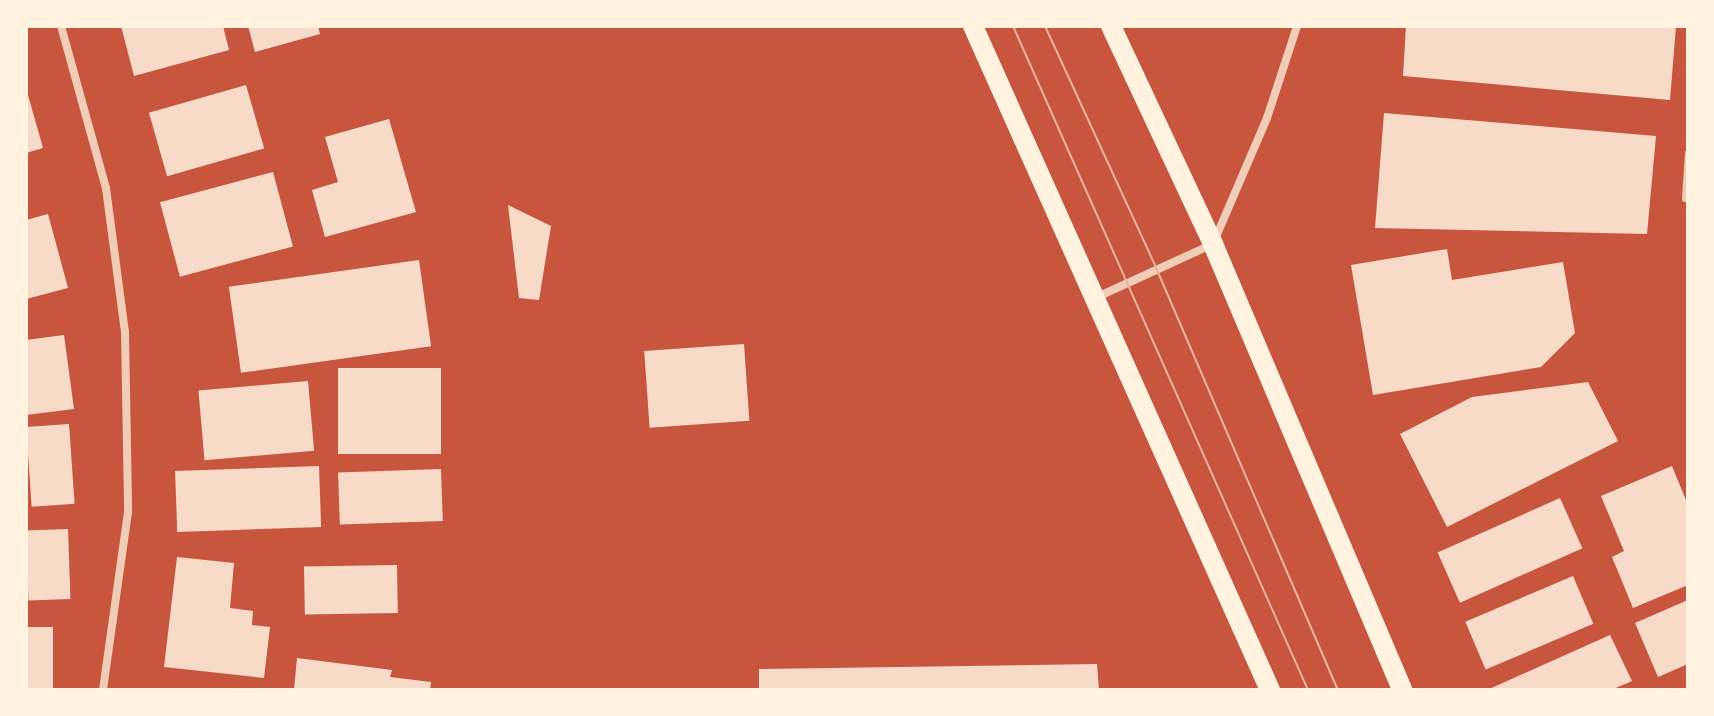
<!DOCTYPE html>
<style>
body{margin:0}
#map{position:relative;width:1714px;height:716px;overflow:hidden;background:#c8553d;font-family:Helvetica,sans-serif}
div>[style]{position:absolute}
.building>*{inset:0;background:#f7dbc8;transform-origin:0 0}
.service>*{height:6px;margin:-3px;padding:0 3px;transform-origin:3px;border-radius:3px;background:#f1ccb7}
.minor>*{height:8px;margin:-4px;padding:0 4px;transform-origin:4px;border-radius:4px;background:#f1ccb7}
.primary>*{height:20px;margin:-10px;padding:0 10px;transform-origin:10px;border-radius:10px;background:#fff3e0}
.tram>*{height:2px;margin:-1px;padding:0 1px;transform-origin:1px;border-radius:1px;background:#e9b49f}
span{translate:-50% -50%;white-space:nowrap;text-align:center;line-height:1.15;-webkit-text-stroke:6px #fff3e0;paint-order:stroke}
.frame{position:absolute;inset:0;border:28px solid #fff3e0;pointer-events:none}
</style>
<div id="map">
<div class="building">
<div style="clip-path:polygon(121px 26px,223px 26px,229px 50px,134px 76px)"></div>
<div style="clip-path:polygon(248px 26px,318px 26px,320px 34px,255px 52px)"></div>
<div style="clip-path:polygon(1406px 26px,1676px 26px,1670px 100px,1403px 76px)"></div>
<div style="left:246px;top:85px;width:66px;height:101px;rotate:74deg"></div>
<div style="clip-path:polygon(26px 88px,43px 148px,26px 153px)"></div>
<div style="clip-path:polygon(1384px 113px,1656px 136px,1647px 234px,1375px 228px)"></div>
<div style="clip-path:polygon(389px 119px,416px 212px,325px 237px,312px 190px,338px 182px,325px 137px)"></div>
<div style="left:273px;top:172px;width:77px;height:117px;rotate:75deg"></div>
<div style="clip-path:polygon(508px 205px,551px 226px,539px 300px,519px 298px)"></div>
<div style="clip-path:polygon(48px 214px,68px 288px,26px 299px,26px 220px)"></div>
<div style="clip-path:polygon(1447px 249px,1452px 280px,1563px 262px,1575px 333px,1541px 367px,1373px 395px,1351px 265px)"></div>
<div style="left:419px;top:260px;width:87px;height:192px;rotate:82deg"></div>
<div style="clip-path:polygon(64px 335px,74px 409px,26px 415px,26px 340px)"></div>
<div style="left:744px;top:344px;width:77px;height:100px;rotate:86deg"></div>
<div style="left:338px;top:368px;width:103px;height:86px"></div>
<div style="left:308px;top:381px;width:70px;height:110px;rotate:85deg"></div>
<div style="clip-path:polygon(1588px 382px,1618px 441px,1447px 527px,1400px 434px,1472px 397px)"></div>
<div style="left:69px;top:424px;width:80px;height:43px;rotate:86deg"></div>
<div style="left:319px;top:466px;width:61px;height:144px;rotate:88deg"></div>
<div style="clip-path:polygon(1672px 466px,1688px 505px,1688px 585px,1633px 608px,1612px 557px,1624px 551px,1601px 496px)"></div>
<div style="left:441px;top:469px;width:52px;height:103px;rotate:88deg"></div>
<div style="left:1560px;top:498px;width:55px;height:134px;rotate:66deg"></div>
<div style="left:68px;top:529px;width:70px;height:42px;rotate:88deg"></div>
<div style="clip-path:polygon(177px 557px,234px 563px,230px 608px,253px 611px,252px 625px,270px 627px,264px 678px,164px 667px)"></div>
<div style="left:397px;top:565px;width:48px;height:93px;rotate:89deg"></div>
<div style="left:1573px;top:576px;width:52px;height:117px;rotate:67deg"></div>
<div style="clip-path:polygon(1688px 600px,1688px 664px,1658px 677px,1635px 623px)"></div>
<div style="left:26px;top:627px;width:27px;height:63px"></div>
<div style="clip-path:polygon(1610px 635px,1632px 681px,1611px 690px,1487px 690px)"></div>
<div style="clip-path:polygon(297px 658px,392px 670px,390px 677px,431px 682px,430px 690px,294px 690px)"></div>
<div style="clip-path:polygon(1097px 664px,1099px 690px,759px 690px,759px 669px)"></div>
</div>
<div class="service">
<div style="left:1685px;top:199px;width:46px;rotate:-86.3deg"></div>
</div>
<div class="minor">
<div style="left:61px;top:26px;width:168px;rotate:74.5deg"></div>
<div style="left:106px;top:188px;width:145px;rotate:82.5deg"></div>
<div style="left:125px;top:332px;width:180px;rotate:89deg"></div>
<div style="left:128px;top:512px;width:180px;rotate:98deg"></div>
<div style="left:1095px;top:298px;width:130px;rotate:-24.6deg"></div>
<div style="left:1213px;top:244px;width:137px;rotate:-66.8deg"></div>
<div style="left:1267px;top:118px;width:97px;rotate:-71.9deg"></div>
</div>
<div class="primary">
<div style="left:973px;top:26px;width:727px;rotate:65.9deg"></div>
<div style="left:1111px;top:26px;width:241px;rotate:64.9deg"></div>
<div style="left:1213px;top:244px;width:484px;rotate:67deg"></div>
</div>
<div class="tram">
<div style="left:1013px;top:26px;width:727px;rotate:66.05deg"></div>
<div style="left:1045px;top:26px;width:268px;rotate:65.3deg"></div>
<div style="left:1157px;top:270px;width:457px;rotate:66.7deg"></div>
</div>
<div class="frame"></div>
</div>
